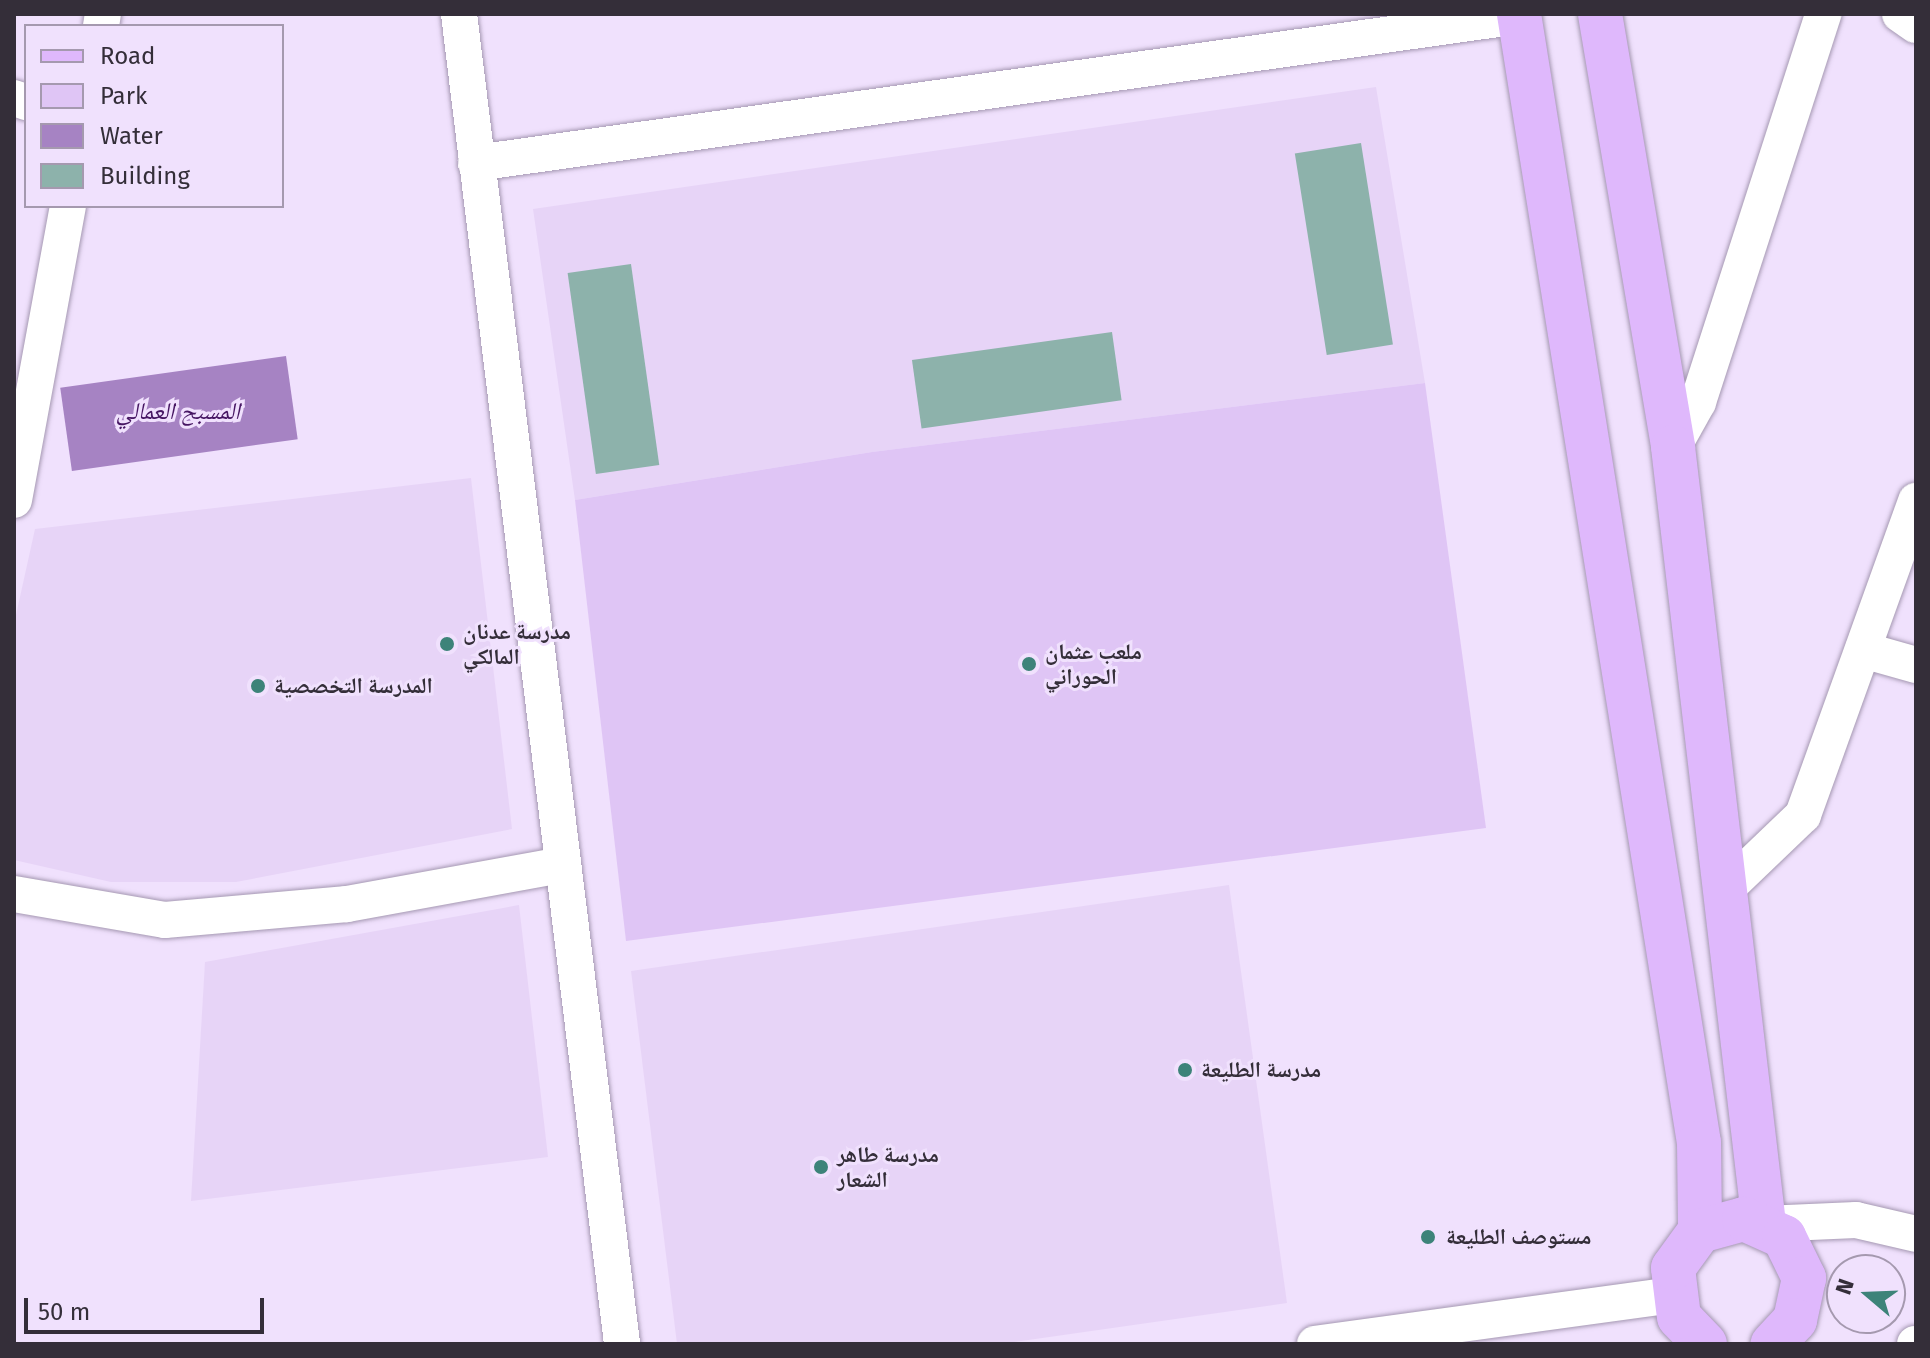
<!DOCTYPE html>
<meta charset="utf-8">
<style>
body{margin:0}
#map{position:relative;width:1930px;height:1358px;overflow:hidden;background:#f0e1fd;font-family:"Fira Sans","Noto Naskh Arabic",sans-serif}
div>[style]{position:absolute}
.built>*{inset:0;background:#e7d4f7}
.green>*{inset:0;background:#dfc5f5}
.water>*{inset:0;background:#a683c3;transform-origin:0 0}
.building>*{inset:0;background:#8db2ab;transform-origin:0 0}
.roads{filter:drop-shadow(0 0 2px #a598b2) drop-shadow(0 0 2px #a598b2)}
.minor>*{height:36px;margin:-18px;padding:0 18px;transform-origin:18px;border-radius:18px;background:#fff}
.major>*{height:44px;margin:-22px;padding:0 22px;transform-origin:22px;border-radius:22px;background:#dfb8fc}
.dots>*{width:22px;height:22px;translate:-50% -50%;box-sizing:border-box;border:4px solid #f0e1fd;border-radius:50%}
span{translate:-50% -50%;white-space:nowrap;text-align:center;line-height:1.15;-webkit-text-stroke:6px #f0e1fd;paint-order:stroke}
.poi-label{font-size:22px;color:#342e39;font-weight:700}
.left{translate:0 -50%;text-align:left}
.water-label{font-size:24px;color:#461663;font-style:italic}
.frame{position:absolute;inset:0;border:16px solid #342e39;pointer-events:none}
.legend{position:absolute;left:24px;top:24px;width:260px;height:184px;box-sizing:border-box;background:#f0e1fd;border:2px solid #a599af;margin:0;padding:10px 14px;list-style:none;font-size:24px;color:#342e39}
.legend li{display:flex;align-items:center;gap:16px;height:40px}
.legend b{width:40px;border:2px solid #a599af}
.north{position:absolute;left:1826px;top:1254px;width:80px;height:80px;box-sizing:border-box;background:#f0e1fd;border:2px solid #a599af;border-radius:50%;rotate:289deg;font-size:22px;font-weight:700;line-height:32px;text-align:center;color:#342e39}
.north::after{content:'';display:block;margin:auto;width:28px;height:36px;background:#3d8379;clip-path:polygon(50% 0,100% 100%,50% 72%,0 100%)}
.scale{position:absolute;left:24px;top:1298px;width:240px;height:36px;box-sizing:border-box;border:4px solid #342e39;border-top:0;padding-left:10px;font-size:24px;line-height:28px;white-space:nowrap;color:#342e39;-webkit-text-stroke:6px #f0e1fd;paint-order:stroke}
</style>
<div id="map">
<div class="built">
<div style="clip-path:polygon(1376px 87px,1425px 383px,872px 452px,575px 500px,533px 209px)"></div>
<div style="clip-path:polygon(471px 478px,512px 829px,236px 882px,111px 882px,14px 860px,14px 624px,35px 529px)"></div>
<div style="clip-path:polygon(1229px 885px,1287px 1303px,1001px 1344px,677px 1344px,631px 971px)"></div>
<div style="clip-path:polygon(519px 905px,548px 1157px,191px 1201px,205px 962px)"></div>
</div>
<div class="green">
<div style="clip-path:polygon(1425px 383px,1486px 828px,626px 941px,575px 500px,872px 452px)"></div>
</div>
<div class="water">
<div style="left:286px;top:356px;width:84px;height:228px;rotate:82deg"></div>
</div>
<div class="building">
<div style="left:1361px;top:143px;width:204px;height:67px;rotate:81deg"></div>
<div style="left:631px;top:264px;width:203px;height:64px;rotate:82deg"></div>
<div style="left:1112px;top:332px;width:69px;height:202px;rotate:82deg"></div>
</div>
<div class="roads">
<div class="minor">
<div style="left:459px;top:14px;width:1340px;rotate:83.01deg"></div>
<div style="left:1900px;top:14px;width:19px;rotate:35deg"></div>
<div style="left:101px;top:26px;width:12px;rotate:-81deg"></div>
<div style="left:14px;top:98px;width:13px;rotate:18deg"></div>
<div style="left:476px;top:163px;width:1053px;rotate:-8.02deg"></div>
<div style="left:1673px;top:447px;width:51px;rotate:-60.9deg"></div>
<div style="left:1698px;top:402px;width:408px;rotate:-72.1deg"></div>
<div style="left:14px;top:500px;width:299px;rotate:-79.6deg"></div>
<div style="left:1863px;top:650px;width:55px;rotate:15.8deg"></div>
<div style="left:1730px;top:885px;width:101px;rotate:-43.8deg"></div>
<div style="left:1803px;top:815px;width:334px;rotate:-70.2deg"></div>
<div style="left:14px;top:894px;width:153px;rotate:9.8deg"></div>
<div style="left:165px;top:920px;width:183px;rotate:-5deg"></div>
<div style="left:347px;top:904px;width:219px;rotate:-10.3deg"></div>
<div style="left:1764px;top:1224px;width:92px;rotate:-2.5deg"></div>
<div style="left:1856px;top:1220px;width:62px;rotate:13.1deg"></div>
<div style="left:1315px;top:1344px;width:359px;rotate:-7.8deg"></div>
<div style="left:1915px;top:1344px;width:1px"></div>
</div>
<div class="major">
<div style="left:1519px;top:14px;width:1143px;rotate:80.94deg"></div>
<div style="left:1699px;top:1143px;width:88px;rotate:89.3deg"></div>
<div style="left:1600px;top:14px;width:439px;rotate:80.4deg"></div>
<div style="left:1673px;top:447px;width:782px;rotate:83.32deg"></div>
<div style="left:1705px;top:1344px;width:37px;rotate:-134deg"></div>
<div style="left:1679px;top:1317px;width:49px;rotate:-97deg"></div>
<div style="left:1673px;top:1268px;width:46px;rotate:-53.9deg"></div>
<div style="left:1700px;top:1231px;width:46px;rotate:-15.3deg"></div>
<div style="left:1744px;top:1219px;width:44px;rotate:24.2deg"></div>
<div style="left:1784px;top:1237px;width:46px;rotate:64deg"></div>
<div style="left:1804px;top:1278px;width:43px;rotate:102.1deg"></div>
<div style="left:1795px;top:1320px;width:33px;rotate:133deg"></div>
</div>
</div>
<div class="dots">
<div style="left:447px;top:644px;background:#3d8379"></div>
<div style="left:1029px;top:664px;background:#3d8379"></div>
<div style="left:258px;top:686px;background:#3d8379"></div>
<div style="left:1185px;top:1070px;background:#3d8379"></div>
<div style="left:821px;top:1167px;background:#3d8379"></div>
<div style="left:1428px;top:1237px;background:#3d8379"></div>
</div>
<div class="poi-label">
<span class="left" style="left:463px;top:644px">مدرسة عدنان<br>المالكي</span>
<span class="left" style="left:1045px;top:664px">ملعب عثمان<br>الحوراني</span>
<span class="left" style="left:274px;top:686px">المدرسة التخصصية</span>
<span class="left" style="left:1201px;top:1070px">مدرسة الطليعة</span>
<span class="left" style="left:837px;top:1167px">مدرسة طاهر<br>الشعار</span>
<span class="left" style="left:1446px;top:1237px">مستوصف الطليعة</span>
</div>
<div class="water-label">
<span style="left:178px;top:412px">المسبح العمالي</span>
</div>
<div class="frame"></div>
<ul class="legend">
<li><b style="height:10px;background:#dfb8fc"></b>Road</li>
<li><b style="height:22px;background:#dfc5f5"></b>Park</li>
<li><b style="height:22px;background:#a683c3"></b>Water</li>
<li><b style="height:22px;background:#8db2ab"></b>Building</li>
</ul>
<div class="north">N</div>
<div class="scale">50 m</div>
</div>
